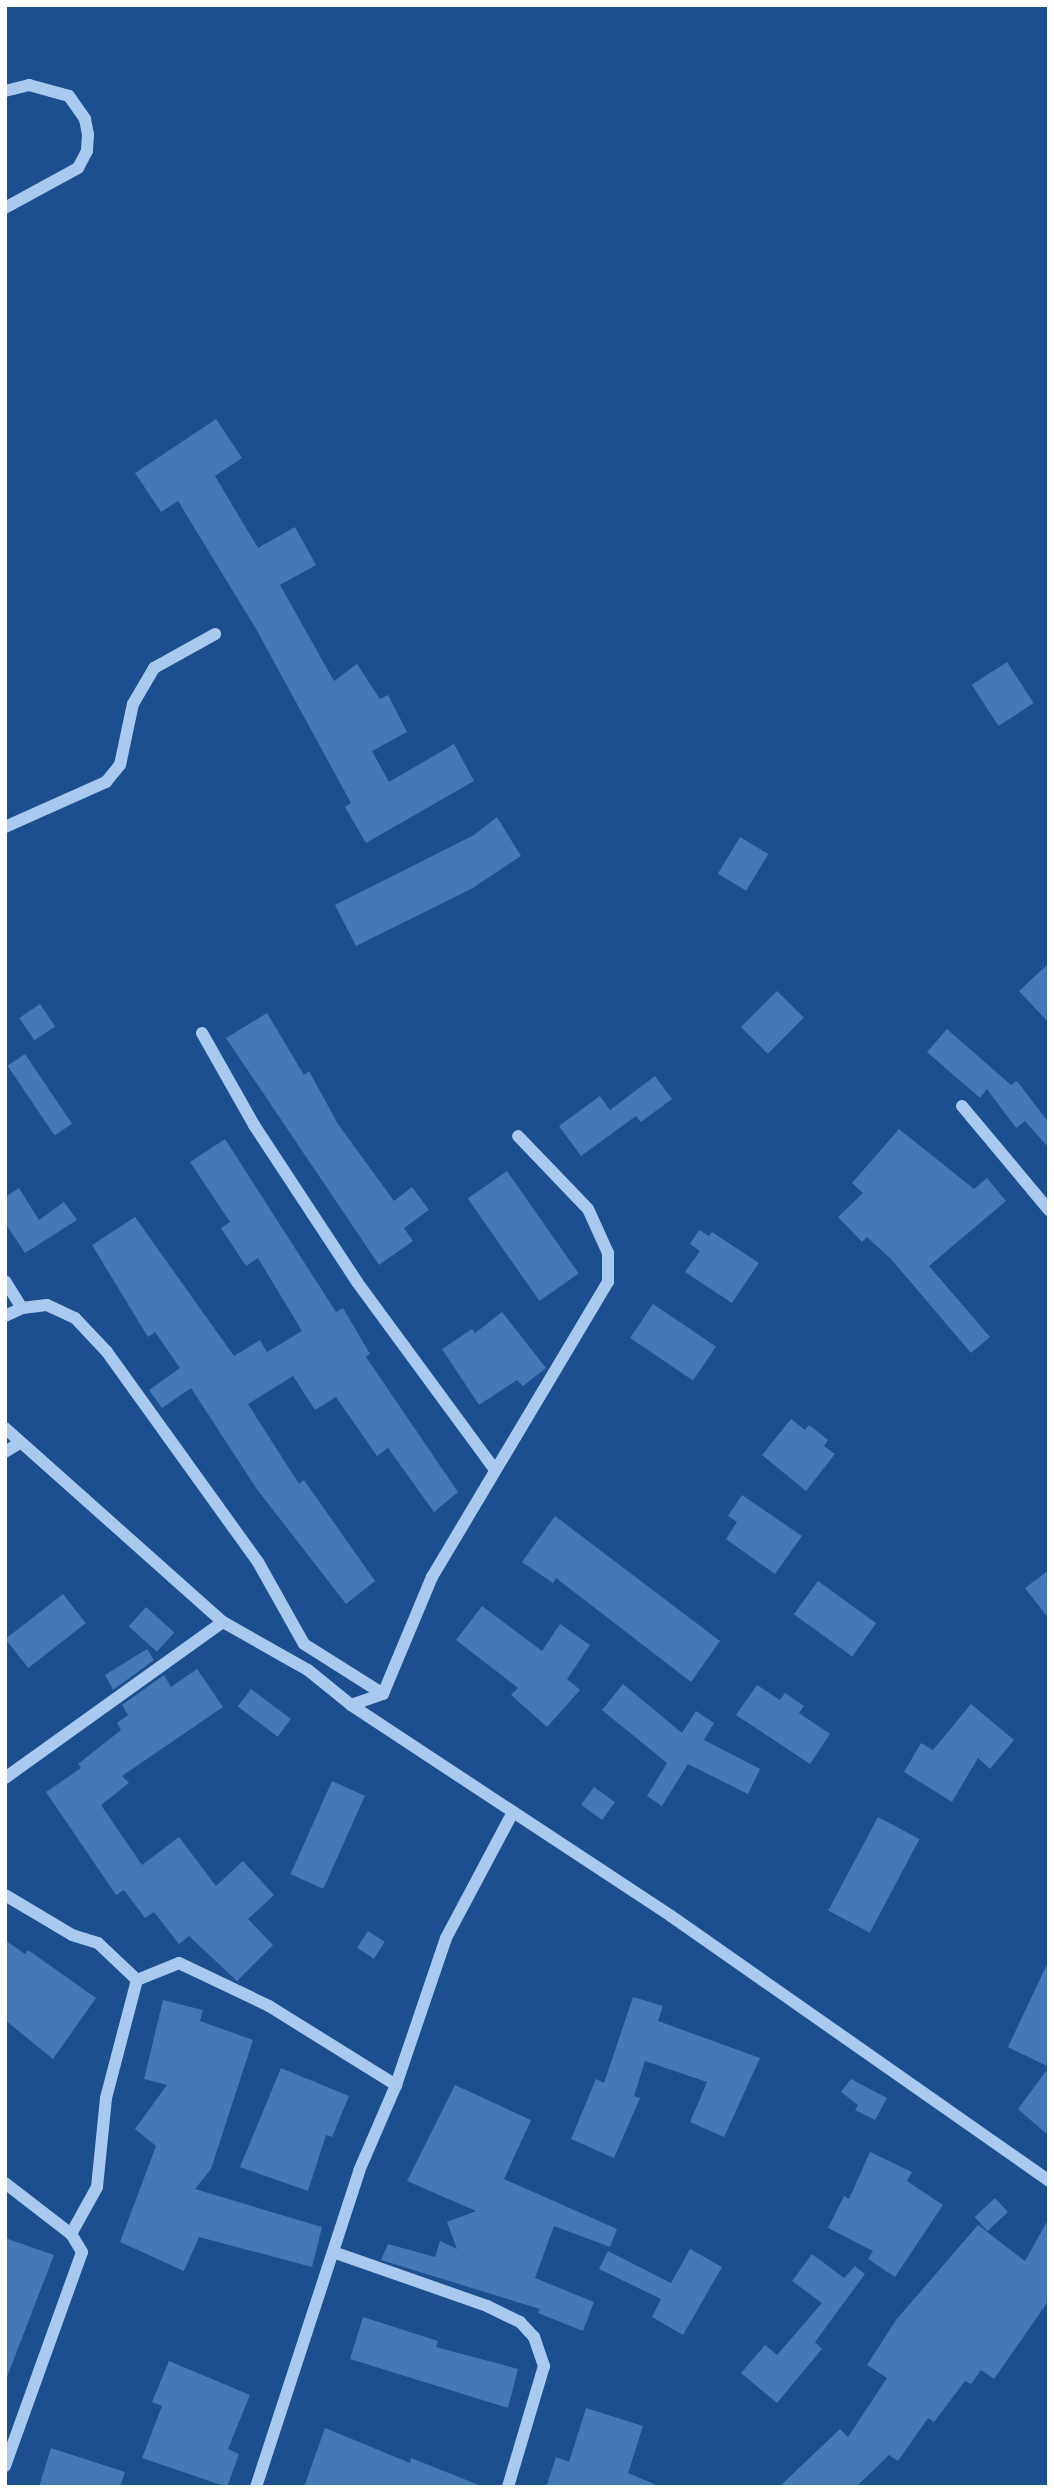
<!DOCTYPE html>
<style>
body{margin:0}
#map{position:relative;width:1054px;height:2492px;overflow:hidden;background:#1b4f8f;font-family:Raleway,sans-serif}
div>[style]{position:absolute}
.building>*{inset:0;background:#4478b7;transform-origin:0 0}
.minor>*{height:12px;margin:-6px;padding:0 6px;transform-origin:6px;border-radius:6px;background:#a9c9ee}
span{translate:-50% -50%;white-space:nowrap;text-align:center;line-height:1.15;-webkit-text-stroke:5px #1b4f8f;paint-order:stroke}
.frame{position:absolute;inset:0;border:7px solid #fff;pointer-events:none}
</style>
<div id="map">
<div class="building">
<div style="clip-path:polygon(216px 419px,242px 458px,215px 476px,258px 548px,295px 527px,316px 565px,280px 585px,334px 681px,357px 664px,380px 699px,388px 695px,407px 732px,372px 751px,389px 782px,454px 744px,474px 781px,366px 843px,345px 807px,351px 803px,256px 629px,178px 501px,161px 512px,135px 473px)"></div>
<div style="left:1007px;top:662px;width:49px;height:42px;rotate:57deg"></div>
<div style="clip-path:polygon(497px 817px,521px 856px,471px 889px,356px 946px,335px 905px,474px 835px)"></div>
<div style="left:740px;top:837px;width:33px;height:43px;rotate:31deg"></div>
<div style="clip-path:polygon(1049px 963px,1049px 1023px,1019px 991px)"></div>
<div style="left:777px;top:991px;width:38px;height:51px;rotate:45deg"></div>
<div style="left:40px;top:1004px;width:27px;height:25px;rotate:56deg"></div>
<div style="clip-path:polygon(267px 1013px,304px 1075px,309px 1071px,338px 1124px,394px 1201px,412px 1187px,429px 1210px,404px 1228px,413px 1241px,379px 1265px,226px 1038px)"></div>
<div style="clip-path:polygon(947px 1029px,1011px 1085px,1017px 1081px,1049px 1123px,1049px 1148px,1025px 1121px,1016px 1128px,987px 1089px,980px 1098px,927px 1052px)"></div>
<div style="left:25px;top:1054px;width:84px;height:21px;rotate:56deg"></div>
<div style="clip-path:polygon(655px 1076px,672px 1099px,641px 1122px,636px 1116px,581px 1156px,559px 1126px,600px 1096px,610px 1110px)"></div>
<div style="clip-path:polygon(899px 1129px,974px 1189px,987px 1178px,1006px 1201px,929px 1266px,990px 1337px,971px 1353px,891px 1259px,867px 1237px,862px 1242px,838px 1217px,863px 1193px,852px 1183px)"></div>
<div style="clip-path:polygon(225px 1139px,336px 1312px,343px 1308px,370px 1354px,366px 1357px,458px 1492px,434px 1512px,388px 1448px,377px 1456px,336px 1397px,315px 1410px,293px 1376px,248px 1404px,299px 1484px,304px 1480px,375px 1581px,346px 1604px,256px 1488px,191px 1388px,162px 1408px,149px 1390px,180px 1368px,155px 1332px,148px 1337px,92px 1245px,135px 1217px,234px 1356px,260px 1340px,267px 1352px,302px 1331px,258px 1258px,246px 1266px,221px 1228px,230px 1222px,190px 1162px)"></div>
<div style="left:507px;top:1171px;width:125px;height:48px;rotate:55deg"></div>
<div style="clip-path:polygon(19px 1188px,39px 1220px,64px 1202px,77px 1220px,25px 1253px,5px 1223px,5px 1197px)"></div>
<div style="clip-path:polygon(699px 1230px,709px 1236px,712px 1232px,759px 1263px,732px 1303px,685px 1272px,700px 1251px,690px 1244px)"></div>
<div style="left:653px;top:1304px;width:76px;height:41px;rotate:34deg"></div>
<div style="clip-path:polygon(502px 1312px,546px 1368px,523px 1386px,517px 1380px,479px 1405px,442px 1349px,472px 1329px,475px 1333px)"></div>
<div style="clip-path:polygon(791px 1419px,805px 1430px,809px 1425px,828px 1440px,824px 1446px,835px 1454px,806px 1491px,762px 1455px)"></div>
<div style="clip-path:polygon(742px 1495px,802px 1536px,775px 1574px,726px 1539px,737px 1522px,728px 1516px)"></div>
<div style="clip-path:polygon(555px 1516px,720px 1641px,691px 1682px,556px 1578px,553px 1583px,522px 1562px)"></div>
<div style="clip-path:polygon(1049px 1570px,1049px 1619px,1025px 1588px)"></div>
<div style="left:818px;top:1581px;width:72px;height:41px;rotate:36deg"></div>
<div style="left:63px;top:1594px;width:37px;height:73px;rotate:52deg"></div>
<div style="clip-path:polygon(482px 1606px,542px 1651px,560px 1624px,590px 1645px,567px 1679px,580px 1690px,547px 1727px,511px 1695px,518px 1688px,456px 1640px)"></div>
<div style="left:146px;top:1607px;width:38px;height:26px;rotate:42deg"></div>
<div style="clip-path:polygon(147px 1649px,154px 1660px,113px 1690px,105px 1675px)"></div>
<div style="clip-path:polygon(197px 1669px,223px 1707px,122px 1776px,129px 1783px,101px 1805px,142px 1865px,179px 1837px,216px 1886px,243px 1861px,274px 1895px,248px 1919px,273px 1945px,237px 1981px,189px 1936px,179px 1944px,154px 1912px,145px 1918px,124px 1890px,116px 1895px,46px 1792px,81px 1768px,78px 1764px,121px 1730px,117px 1723px,128px 1715px,122px 1705px,164px 1675px,171px 1687px)"></div>
<div style="clip-path:polygon(623px 1684px,682px 1733px,696px 1711px,714px 1723px,704px 1740px,760px 1769px,748px 1794px,688px 1764px,662px 1806px,647px 1796px,667px 1763px,602px 1710px)"></div>
<div style="clip-path:polygon(757px 1685px,780px 1700px,785px 1693px,804px 1706px,799px 1713px,830px 1734px,810px 1764px,736px 1715px)"></div>
<div style="left:251px;top:1689px;width:50px;height:22px;rotate:37deg"></div>
<div style="clip-path:polygon(971px 1704px,1014px 1740px,990px 1769px,978px 1758px,952px 1802px,904px 1772px,921px 1743px,933px 1750px)"></div>
<div style="left:332px;top:1781px;width:36px;height:102px;rotate:24deg"></div>
<div style="left:594px;top:1787px;width:26px;height:22px;rotate:36deg"></div>
<div style="left:878px;top:1817px;width:47px;height:106px;rotate:28deg"></div>
<div style="left:368px;top:1931px;width:20px;height:20px;rotate:33deg"></div>
<div style="clip-path:polygon(5px 1940px,25px 1954px,28px 1950px,96px 1998px,53px 2059px,5px 2020px)"></div>
<div style="clip-path:polygon(1049px 1960px,1049px 2067px,1008px 2047px)"></div>
<div style="clip-path:polygon(633px 1997px,663px 2006px,658px 2021px,760px 2058px,724px 2137px,690px 2122px,707px 2082px,645px 2061px,634px 2096px,640px 2098px,614px 2158px,571px 2139px,596px 2079px,604px 2083px)"></div>
<div style="clip-path:polygon(163px 2000px,203px 2010px,200px 2021px,253px 2040px,211px 2169px,195px 2189px,322px 2227px,312px 2267px,199px 2237px,184px 2271px,120px 2242px,156px 2146px,135px 2129px,167px 2085px,144px 2079px)"></div>
<div style="clip-path:polygon(1049px 2067px,1049px 2136px,1018px 2109px)"></div>
<div style="clip-path:polygon(281px 2068px,349px 2096px,332px 2137px,326px 2135px,308px 2191px,240px 2167px)"></div>
<div style="clip-path:polygon(851px 2079px,887px 2098px,875px 2120px,855px 2110px,858px 2105px,841px 2092px)"></div>
<div style="clip-path:polygon(455px 2085px,531px 2120px,504px 2179px,617px 2229px,610px 2247px,554px 2226px,535px 2278px,594px 2302px,583px 2331px,538px 2313px,540px 2309px,381px 2260px,388px 2244px,435px 2257px,440px 2241px,457px 2249px,447px 2222px,476px 2211px,407px 2181px)"></div>
<div style="clip-path:polygon(870px 2152px,912px 2172px,907px 2181px,943px 2205px,895px 2277px,868px 2259px,873px 2251px,828px 2228px,844px 2196px,849px 2199px)"></div>
<div style="left:995px;top:2198px;width:19px;height:28px;rotate:47deg"></div>
<div style="clip-path:polygon(1049px 2218px,1049px 2300px,994px 2379px,981px 2370px,971px 2384px,965px 2381px,934px 2422px,928px 2418px,898px 2461px,889px 2455px,856px 2487px,779px 2487px,840px 2429px,848px 2437px,887px 2378px,867px 2365px,896px 2320px,978px 2225px,1025px 2261px)"></div>
<div style="clip-path:polygon(5px 2238px,54px 2255px,5px 2382px)"></div>
<div style="clip-path:polygon(690px 2249px,722px 2267px,683px 2335px,652px 2317px,661px 2299px,599px 2269px,608px 2251px,671px 2283px)"></div>
<div style="clip-path:polygon(812px 2254px,844px 2278px,855px 2266px,865px 2274px,815px 2342px,822px 2349px,777px 2403px,741px 2373px,765px 2345px,777px 2355px,822px 2303px,792px 2281px)"></div>
<div style="clip-path:polygon(363px 2317px,438px 2341px,436px 2347px,518px 2369px,508px 2408px,350px 2359px)"></div>
<div style="clip-path:polygon(169px 2361px,250px 2395px,228px 2449px,239px 2454px,227px 2487px,142px 2458px,162px 2406px,152px 2402px)"></div>
<div style="clip-path:polygon(586px 2408px,643px 2426px,628px 2473px,661px 2487px,546px 2487px,556px 2457px,569px 2462px)"></div>
<div style="clip-path:polygon(325px 2428px,410px 2463px,411px 2458px,484px 2487px,304px 2487px)"></div>
<div style="clip-path:polygon(51px 2448px,125px 2472px,120px 2487px,39px 2487px)"></div>
</div>
<div class="minor">
<div style="left:5px;top:91px;width:25px;rotate:-14deg"></div>
<div style="left:29px;top:85px;width:41px;rotate:15.4deg"></div>
<div style="left:69px;top:96px;width:28px;rotate:55deg"></div>
<div style="left:85px;top:119px;width:16px;rotate:79deg"></div>
<div style="left:88px;top:135px;width:16px;rotate:94deg"></div>
<div style="left:87px;top:151px;width:19px;rotate:118deg"></div>
<div style="left:78px;top:168px;width:83px;rotate:151.3deg"></div>
<div style="left:5px;top:827px;width:111px;rotate:-24deg"></div>
<div style="left:106px;top:782px;width:22px;rotate:-51deg"></div>
<div style="left:120px;top:765px;width:62px;rotate:-78deg"></div>
<div style="left:133px;top:704px;width:42px;rotate:-59.7deg"></div>
<div style="left:154px;top:668px;width:70px;rotate:-29.1deg"></div>
<div style="left:202px;top:1033px;width:106px;rotate:60.5deg"></div>
<div style="left:254px;top:1125px;width:188px;rotate:56.7deg"></div>
<div style="left:357px;top:1282px;width:233px;rotate:53.7deg"></div>
<div style="left:962px;top:1106px;width:136px;rotate:50.1deg"></div>
<div style="left:5px;top:1281px;width:32px;rotate:58deg"></div>
<div style="left:5px;top:1316px;width:19px;rotate:-25deg"></div>
<div style="left:22px;top:1308px;width:25px;rotate:-7deg"></div>
<div style="left:47px;top:1305px;width:31px;rotate:25deg"></div>
<div style="left:75px;top:1318px;width:47px;rotate:46.7deg"></div>
<div style="left:107px;top:1352px;width:259px;rotate:54.3deg"></div>
<div style="left:258px;top:1562px;width:94px;rotate:60.7deg"></div>
<div style="left:304px;top:1644px;width:93px;rotate:32.3deg"></div>
<div style="left:5px;top:1428px;width:292px;rotate:41.7deg"></div>
<div style="left:223px;top:1622px;width:98px;rotate:29.5deg"></div>
<div style="left:308px;top:1670px;width:55px;rotate:39.1deg"></div>
<div style="left:351px;top:1705px;width:383px;rotate:33.4deg"></div>
<div style="left:671px;top:1916px;width:462px;rotate:35deg"></div>
<div style="left:5px;top:1452px;width:15px;rotate:-32deg"></div>
<div style="left:351px;top:1705px;width:34px;rotate:-19deg"></div>
<div style="left:383px;top:1694px;width:127px;rotate:-67.3deg"></div>
<div style="left:432px;top:1577px;width:344px;rotate:-59.2deg"></div>
<div style="left:608px;top:1282px;width:29px;rotate:-90deg"></div>
<div style="left:608px;top:1253px;width:48px;rotate:-114.4deg"></div>
<div style="left:588px;top:1209px;width:101px;rotate:-133.8deg"></div>
<div style="left:5px;top:1778px;width:268px;rotate:-35.6deg"></div>
<div style="left:5px;top:1895px;width:78px;rotate:30.8deg"></div>
<div style="left:72px;top:1935px;width:27px;rotate:17deg"></div>
<div style="left:98px;top:1943px;width:54px;rotate:43.5deg"></div>
<div style="left:137px;top:1980px;width:45px;rotate:-22deg"></div>
<div style="left:179px;top:1963px;width:100px;rotate:25.5deg"></div>
<div style="left:269px;top:2006px;width:150px;rotate:31.9deg"></div>
<div style="left:5px;top:2183px;width:83px;rotate:37.7deg"></div>
<div style="left:333px;top:2252px;width:163px;rotate:19.3deg"></div>
<div style="left:487px;top:2306px;width:37px;rotate:26deg"></div>
<div style="left:520px;top:2322px;width:21px;rotate:47deg"></div>
<div style="left:534px;top:2337px;width:31px;rotate:71deg"></div>
<div style="left:544px;top:2366px;width:126px;rotate:106.6deg"></div>
<div style="left:5px;top:2466px;width:227px;rotate:-70.2deg"></div>
<div style="left:82px;top:2252px;width:21px;rotate:-121deg"></div>
<div style="left:71px;top:2234px;width:54px;rotate:-61deg"></div>
<div style="left:97px;top:2187px;width:89px;rotate:-84.2deg"></div>
<div style="left:106px;top:2098px;width:122px;rotate:-75.3deg"></div>
<div style="left:256px;top:2487px;width:332px;rotate:-71.9deg"></div>
<div style="left:359px;top:2171px;width:94px;rotate:-66.7deg"></div>
<div style="left:396px;top:2085px;width:155px;rotate:-71.2deg"></div>
<div style="left:446px;top:1938px;width:140px;rotate:-62deg"></div>
</div>
<div class="frame"></div>
</div>
